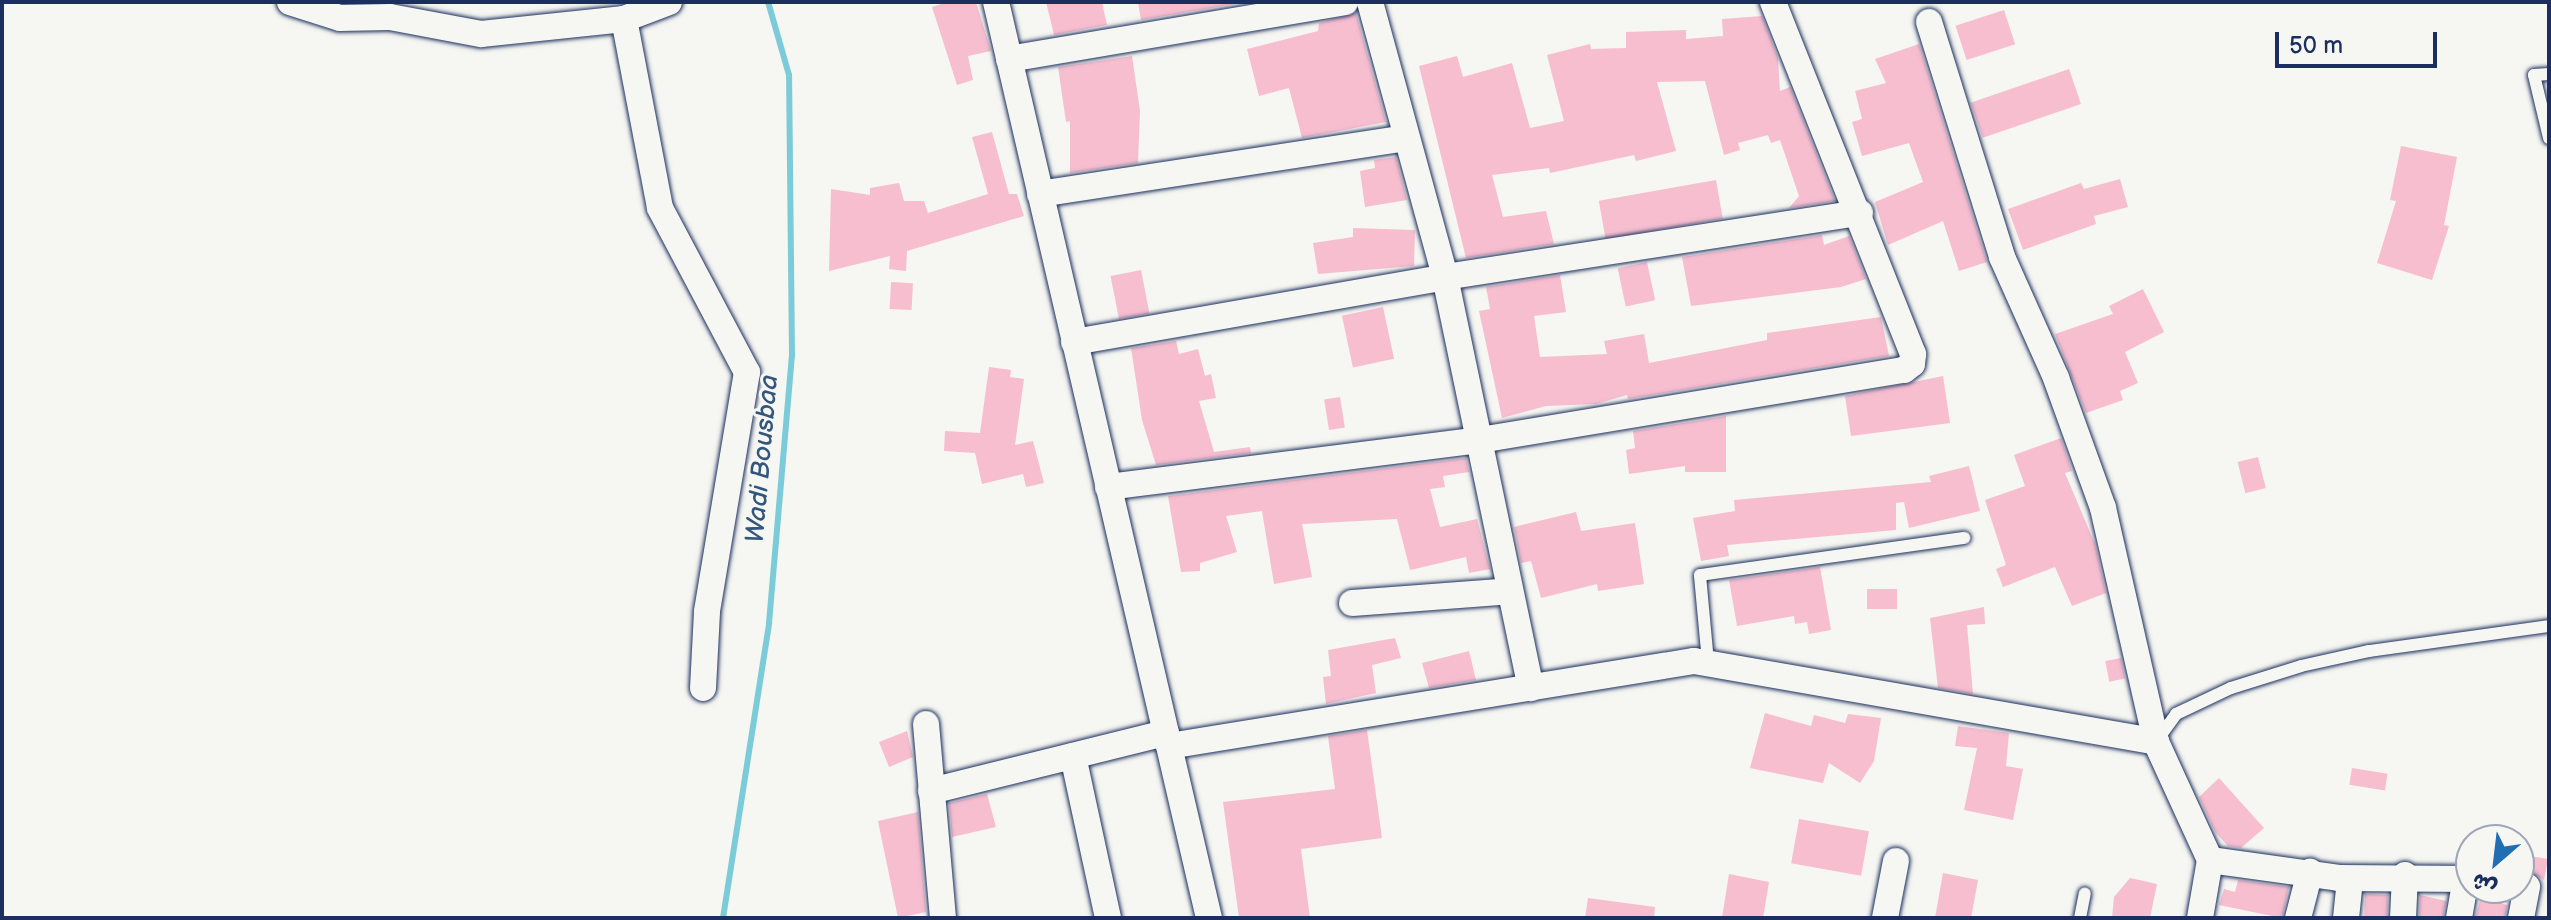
<!DOCTYPE html>
<meta charset="utf-8">
<style>
body{margin:0}
#map{position:relative;width:2551px;height:920px;overflow:hidden;background:#f6f6f2;font-family:"Balsamiq Sans","Playpen Sans Arabic",sans-serif}
div>[style]{position:absolute}
.stream>*{height:6px;margin:-3px;padding:0 3px;transform-origin:3px;border-radius:3px;background:#7ccbd9}
.building>*{inset:0;background:#f7bed0;transform-origin:0 0}
.roads{filter:drop-shadow(0 0 2px #1b2f5e) drop-shadow(0 0 2px #1b2f5e)}
.lane>*{height:12px;margin:-6px;padding:0 6px;transform-origin:6px;border-radius:6px;background:#f6f6f2}
.street>*{height:26px;margin:-13px;padding:0 13px;transform-origin:13px;border-radius:13px;background:#f6f6f2}
span{translate:-50% -50%;white-space:nowrap;text-align:center;line-height:1.15;-webkit-text-stroke:6px #f6f6f2;paint-order:stroke}
.water-label{font-size:26px;color:#33567d;font-style:italic}
.frame{position:absolute;inset:0;border:4px solid #1b2f5e;pointer-events:none}
.north{position:absolute;left:2455px;top:824px;width:80px;height:80px;box-sizing:border-box;background:#f6f6f2;border:2px solid #9ea6b7;border-radius:50%;rotate:208deg;font-size:22px;font-weight:700;line-height:32px;text-align:center;color:#1b2f5e}
.north::after{content:'';display:block;margin:auto;width:28px;height:36px;background:#1f6fb2;clip-path:polygon(50% 0,100% 100%,50% 72%,0 100%)}
.scale{position:absolute;left:2275px;top:32px;width:162px;height:36px;box-sizing:border-box;border:4px solid #1b2f5e;border-top:0;padding-left:10px;font-size:24px;line-height:28px;white-space:nowrap;color:#1b2f5e;-webkit-text-stroke:6px #f6f6f2;paint-order:stroke}
</style>
<div id="map">
<div class="stream">
<div style="left:723px;top:918px;width:299px;rotate:-81.1deg"></div>
<div style="left:769px;top:623px;width:268px;rotate:-85.1deg"></div>
<div style="left:792px;top:356px;width:281px;rotate:-90.6deg"></div>
<div style="left:789px;top:75px;width:76px;rotate:-106deg"></div>
</div>
<div class="building">
<div style="clip-path:polygon(947px 2px,976px 2px,991px 51px,968px 56px,973px 80px,957px 85px,932px 7px)"></div>
<div style="clip-path:polygon(1046px 2px,1102px 2px,1107px 25px,1054px 35px)"></div>
<div style="clip-path:polygon(1138px 2px,1241px 2px,1241px 3px,1141px 20px)"></div>
<div style="left:2004px;top:10px;width:36px;height:51px;rotate:72deg"></div>
<div style="clip-path:polygon(1356px 13px,1386px 122px,1302px 138px,1289px 88px,1259px 96px,1247px 49px,1318px 31px,1319px 23px)"></div>
<div style="clip-path:polygon(1762px 16px,1778px 58px,1780px 91px,1790px 87px,1835px 201px,1789px 208px,1799px 196px,1780px 140px,1771px 143px,1768px 135px,1738px 143px,1740px 150px,1724px 155px,1705px 81px,1657px 82px,1676px 151px,1636px 161px,1634px 155px,1550px 173px,1549px 168px,1492px 175px,1503px 217px,1546px 211px,1554px 244px,1466px 258px,1419px 66px,1457px 56px,1463px 77px,1512px 63px,1530px 128px,1564px 121px,1547px 55px,1590px 44px,1591px 49px,1626px 48px,1626px 32px,1686px 30px,1686px 39px,1723px 36px,1722px 19px)"></div>
<div style="clip-path:polygon(1919px 44px,1987px 262px,1959px 271px,1943px 221px,1888px 245px,1875px 202px,1923px 182px,1909px 143px,1862px 156px,1852px 122px,1862px 119px,1855px 91px,1886px 83px,1875px 59px)"></div>
<div style="clip-path:polygon(1132px 56px,1140px 111px,1138px 163px,1070px 173px,1070px 121px,1066px 122px,1058px 67px)"></div>
<div style="left:2069px;top:69px;width:37px;height:104px;rotate:71deg"></div>
<div style="clip-path:polygon(992px 132px,1009px 194px,1017px 194px,1024px 216px,907px 251px,906px 271px,889px 269px,890px 256px,829px 271px,831px 189px,870px 195px,870px 188px,899px 183px,904px 201px,924px 201px,928px 213px,988px 194px,972px 137px)"></div>
<div style="clip-path:polygon(2401px 146px,2457px 157px,2444px 225px,2449px 226px,2432px 280px,2377px 263px,2396px 201px,2390px 200px)"></div>
<div style="clip-path:polygon(1396px 157px,1407px 200px,1365px 207px,1360px 171px,1375px 168px,1374px 160px)"></div>
<div style="clip-path:polygon(2120px 179px,2128px 207px,2094px 216px,2096px 224px,2023px 250px,2008px 209px,2081px 183px,2084px 189px)"></div>
<div style="left:1716px;top:180px;width:39px;height:119px;rotate:80deg"></div>
<div style="clip-path:polygon(1353px 228px,1415px 230px,1414px 266px,1318px 274px,1313px 243px,1353px 237px)"></div>
<div style="clip-path:polygon(1822px 235px,1824px 245px,1849px 236px,1866px 279px,1841px 287px,1691px 306px,1682px 257px)"></div>
<div style="left:1647px;top:262px;width:39px;height:30px;rotate:78deg"></div>
<div style="left:1141px;top:270px;width:44px;height:31px;rotate:79deg"></div>
<div style="clip-path:polygon(1560px 275px,1566px 312px,1534px 316px,1540px 357px,1607px 354px,1604px 341px,1644px 334px,1649px 363px,1767px 340px,1767px 333px,1881px 317px,1889px 356px,1628px 399px,1627px 395px,1596px 404px,1546px 406px,1502px 418px,1479px 311px,1490px 309px,1486px 287px)"></div>
<div style="left:891px;top:282px;width:22px;height:27px;rotate:3deg"></div>
<div style="clip-path:polygon(2143px 289px,2164px 332px,2125px 352px,2138px 383px,2120px 391px,2123px 400px,2086px 413px,2055px 334px,2113px 314px,2109px 306px)"></div>
<div style="left:1383px;top:307px;width:53px;height:42px;rotate:78deg"></div>
<div style="clip-path:polygon(1176px 341px,1179px 354px,1198px 349px,1205px 376px,1211px 374px,1216px 398px,1199px 401px,1214px 452px,1250px 447px,1251px 453px,1156px 465px,1142px 420px,1131px 348px)"></div>
<div style="clip-path:polygon(989px 367px,1011px 370px,1010px 377px,1024px 379px,1015px 445px,1033px 441px,1044px 483px,1026px 487px,1023px 474px,982px 484px,975px 453px,944px 451px,945px 431px,980px 433px)"></div>
<div style="clip-path:polygon(1943px 376px,1950px 423px,1851px 436px,1845px 396px)"></div>
<div style="left:1340px;top:397px;width:31px;height:16px;rotate:81deg"></div>
<div style="clip-path:polygon(1726px 416px,1726px 472px,1685px 472px,1685px 466px,1629px 474px,1626px 450px,1635px 448px,1633px 431px)"></div>
<div style="clip-path:polygon(2061px 438px,2072px 471px,2065px 473px,2095px 544px,2106px 593px,2072px 606px,2055px 567px,2003px 587px,1996px 569px,2006px 565px,1985px 500px,2025px 486px,2014px 455px)"></div>
<div style="left:2258px;top:457px;width:32px;height:21px;rotate:76deg"></div>
<div style="clip-path:polygon(1466px 458px,1469px 472px,1443px 476px,1445px 487px,1430px 489px,1440px 527px,1477px 519px,1490px 569px,1469px 573px,1466px 557px,1410px 570px,1397px 519px,1302px 524px,1312px 577px,1274px 584px,1262px 511px,1226px 516px,1237px 552px,1200px 563px,1200px 571px,1181px 572px,1168px 496px)"></div>
<div style="clip-path:polygon(1969px 466px,1980px 511px,1909px 528px,1904px 502px,1896px 503px,1896px 530px,1727px 545px,1729px 556px,1701px 561px,1693px 518px,1735px 511px,1734px 500px,1931px 482px,1929px 476px)"></div>
<div style="clip-path:polygon(1576px 512px,1581px 531px,1635px 523px,1644px 584px,1598px 591px,1597px 584px,1541px 598px,1531px 561px,1521px 563px,1514px 527px)"></div>
<div style="clip-path:polygon(1820px 567px,1831px 630px,1809px 634px,1807px 622px,1795px 624px,1794px 616px,1737px 626px,1729px 580px)"></div>
<div style="left:1867px;top:589px;width:30px;height:20px"></div>
<div style="clip-path:polygon(1984px 607px,1985px 624px,1967px 625px,1973px 694px,1938px 688px,1930px 618px)"></div>
<div style="clip-path:polygon(1395px 638px,1401px 658px,1372px 665px,1376px 693px,1326px 704px,1323px 677px,1331px 676px,1328px 650px)"></div>
<div style="clip-path:polygon(1469px 651px,1476px 680px,1429px 688px,1422px 663px)"></div>
<div style="left:2121px;top:658px;width:21px;height:16px;rotate:79deg"></div>
<div style="clip-path:polygon(1765px 713px,1811px 726px,1814px 715px,1845px 723px,1848px 714px,1881px 718px,1874px 761px,1860px 783px,1829px 763px,1823px 783px,1750px 768px)"></div>
<div style="clip-path:polygon(1958px 726px,2009px 733px,2006px 766px,2023px 769px,2013px 820px,1964px 810px,1977px 748px,1955px 746px)"></div>
<div style="clip-path:polygon(1367px 730px,1382px 838px,1301px 849px,1310px 918px,1239px 918px,1223px 802px,1335px 789px,1328px 736px)"></div>
<div style="clip-path:polygon(907px 731px,913px 757px,889px 767px,879px 742px)"></div>
<div style="left:2352px;top:768px;width:36px;height:17px;rotate:9deg"></div>
<div style="clip-path:polygon(2219px 778px,2264px 828px,2241px 848px,2228px 846px,2215px 832px,2199px 797px)"></div>
<div style="clip-path:polygon(987px 794px,996px 827px,952px 837px,949px 803px)"></div>
<div style="clip-path:polygon(918px 812px,926px 912px,898px 918px,878px 821px)"></div>
<div style="left:1799px;top:819px;width:71px;height:45px;rotate:10deg"></div>
<div style="clip-path:polygon(2519px 854px,2548px 859px,2544px 880px,2531px 872px,2519px 874px)"></div>
<div style="clip-path:polygon(1943px 873px,1978px 880px,1971px 918px,1935px 918px)"></div>
<div style="clip-path:polygon(1729px 874px,1769px 882px,1763px 918px,1722px 918px)"></div>
<div style="clip-path:polygon(2130px 878px,2157px 884px,2150px 918px,2112px 918px,2114px 897px)"></div>
<div style="clip-path:polygon(2238px 880px,2289px 887px,2282px 918px,2219px 905px,2224px 889px,2235px 892px)"></div>
<div style="left:2365px;top:894px;width:23px;height:24px;rotate:2deg"></div>
<div style="clip-path:polygon(2420px 895px,2446px 901px,2443px 918px,2419px 918px)"></div>
<div style="clip-path:polygon(2481px 897px,2507px 905px,2505px 918px,2475px 918px)"></div>
<div style="clip-path:polygon(1588px 898px,1655px 907px,1654px 918px,1585px 918px)"></div>
</div>
<div class="roads">
<div class="lane">
<div style="left:2549px;top:74px;width:15px;rotate:176deg"></div>
<div style="left:2534px;top:75px;width:65px;rotate:76.6deg"></div>
<div style="left:1708px;top:662px;width:87px;rotate:-95.3deg"></div>
<div style="left:1700px;top:575px;width:267px;rotate:-8deg"></div>
<div style="left:2158px;top:739px;width:31px;rotate:-54deg"></div>
<div style="left:2176px;top:714px;width:61px;rotate:-25.3deg"></div>
<div style="left:2231px;top:688px;width:73px;rotate:-17.4deg"></div>
<div style="left:2301px;top:666px;width:70px;rotate:-12.4deg"></div>
<div style="left:2369px;top:651px;width:182px;rotate:-7.9deg"></div>
<div style="left:2080px;top:918px;width:25px;rotate:-79deg"></div>
</div>
<div class="street">
<div style="left:290px;top:2px;width:52px;rotate:17.7deg"></div>
<div style="left:340px;top:18px;width:50px;rotate:-1.1deg"></div>
<div style="left:390px;top:17px;width:93px;rotate:10.6deg"></div>
<div style="left:481px;top:34px;width:144px;rotate:-6deg"></div>
<div style="left:624px;top:19px;width:48px;rotate:-20.7deg"></div>
<div style="left:996px;top:2px;width:940px;rotate:76.91deg"></div>
<div style="left:1370px;top:2px;width:285px;rotate:74.7deg"></div>
<div style="left:1445px;top:277px;width:420px;rotate:78.2deg"></div>
<div style="left:624px;top:19px;width:192px;rotate:79.2deg"></div>
<div style="left:660px;top:208px;width:186px;rotate:62.1deg"></div>
<div style="left:747px;top:372px;width:243px;rotate:99.5deg"></div>
<div style="left:707px;top:612px;width:76px;rotate:93deg"></div>
<div style="left:1929px;top:22px;width:246px;rotate:72.7deg"></div>
<div style="left:2002px;top:257px;width:133px;rotate:65.9deg"></div>
<div style="left:2056px;top:378px;width:138px;rotate:70.1deg"></div>
<div style="left:2103px;top:508px;width:240px;rotate:77.2deg"></div>
<div style="left:2156px;top:742px;width:130px;rotate:65.4deg"></div>
<div style="left:2210px;top:860px;width:59px;rotate:99.8deg"></div>
<div style="left:1009px;top:59px;width:341px;rotate:-9.6deg"></div>
<div style="left:1040px;top:194px;width:370px;rotate:-8.7deg"></div>
<div style="left:1074px;top:342px;width:377px;rotate:-9.9deg"></div>
<div style="left:1445px;top:277px;width:420px;rotate:-8.8deg"></div>
<div style="left:1108px;top:487px;width:375px;rotate:-7.2deg"></div>
<div style="left:1480px;top:440px;width:430px;rotate:-9.4deg"></div>
<div style="left:1904px;top:370px;width:10px;rotate:-37deg"></div>
<div style="left:1912px;top:364px;width:10px;rotate:-84deg"></div>
<div style="left:1913px;top:354px;width:379px;rotate:-111.7deg"></div>
<div style="left:1352px;top:603px;width:158px;rotate:-4.3deg"></div>
<div style="left:926px;top:724px;width:195px;rotate:85deg"></div>
<div style="left:1169px;top:746px;width:532px;rotate:-9.2deg"></div>
<div style="left:1694px;top:661px;width:469px;rotate:9.9deg"></div>
<div style="left:1073px;top:756px;width:166px;rotate:77.8deg"></div>
<div style="left:931px;top:791px;width:242px;rotate:-13.9deg"></div>
<div style="left:2210px;top:860px;width:130px;rotate:7.9deg"></div>
<div style="left:2339px;top:878px;width:132px;rotate:0.4deg"></div>
<div style="left:1885px;top:918px;width:58px;rotate:-79.1deg"></div>
<div style="left:2298px;top:918px;width:48px;rotate:-75.4deg"></div>
<div style="left:2346px;top:918px;width:39px;rotate:-84deg"></div>
<div style="left:2403px;top:918px;width:43px;rotate:-87.3deg"></div>
<div style="left:2459px;top:918px;width:41px;rotate:-80.1deg"></div>
<div style="left:2521px;top:918px;width:32px;rotate:-79deg"></div>
</div>
</div>
<div class="water-label">
<span style="left:763px;top:459px;rotate:-85deg">Wadi Bousbaa</span>
</div>
<div class="frame"></div>
<div class="north">ش</div>
<div class="scale">50 m</div>
</div>
